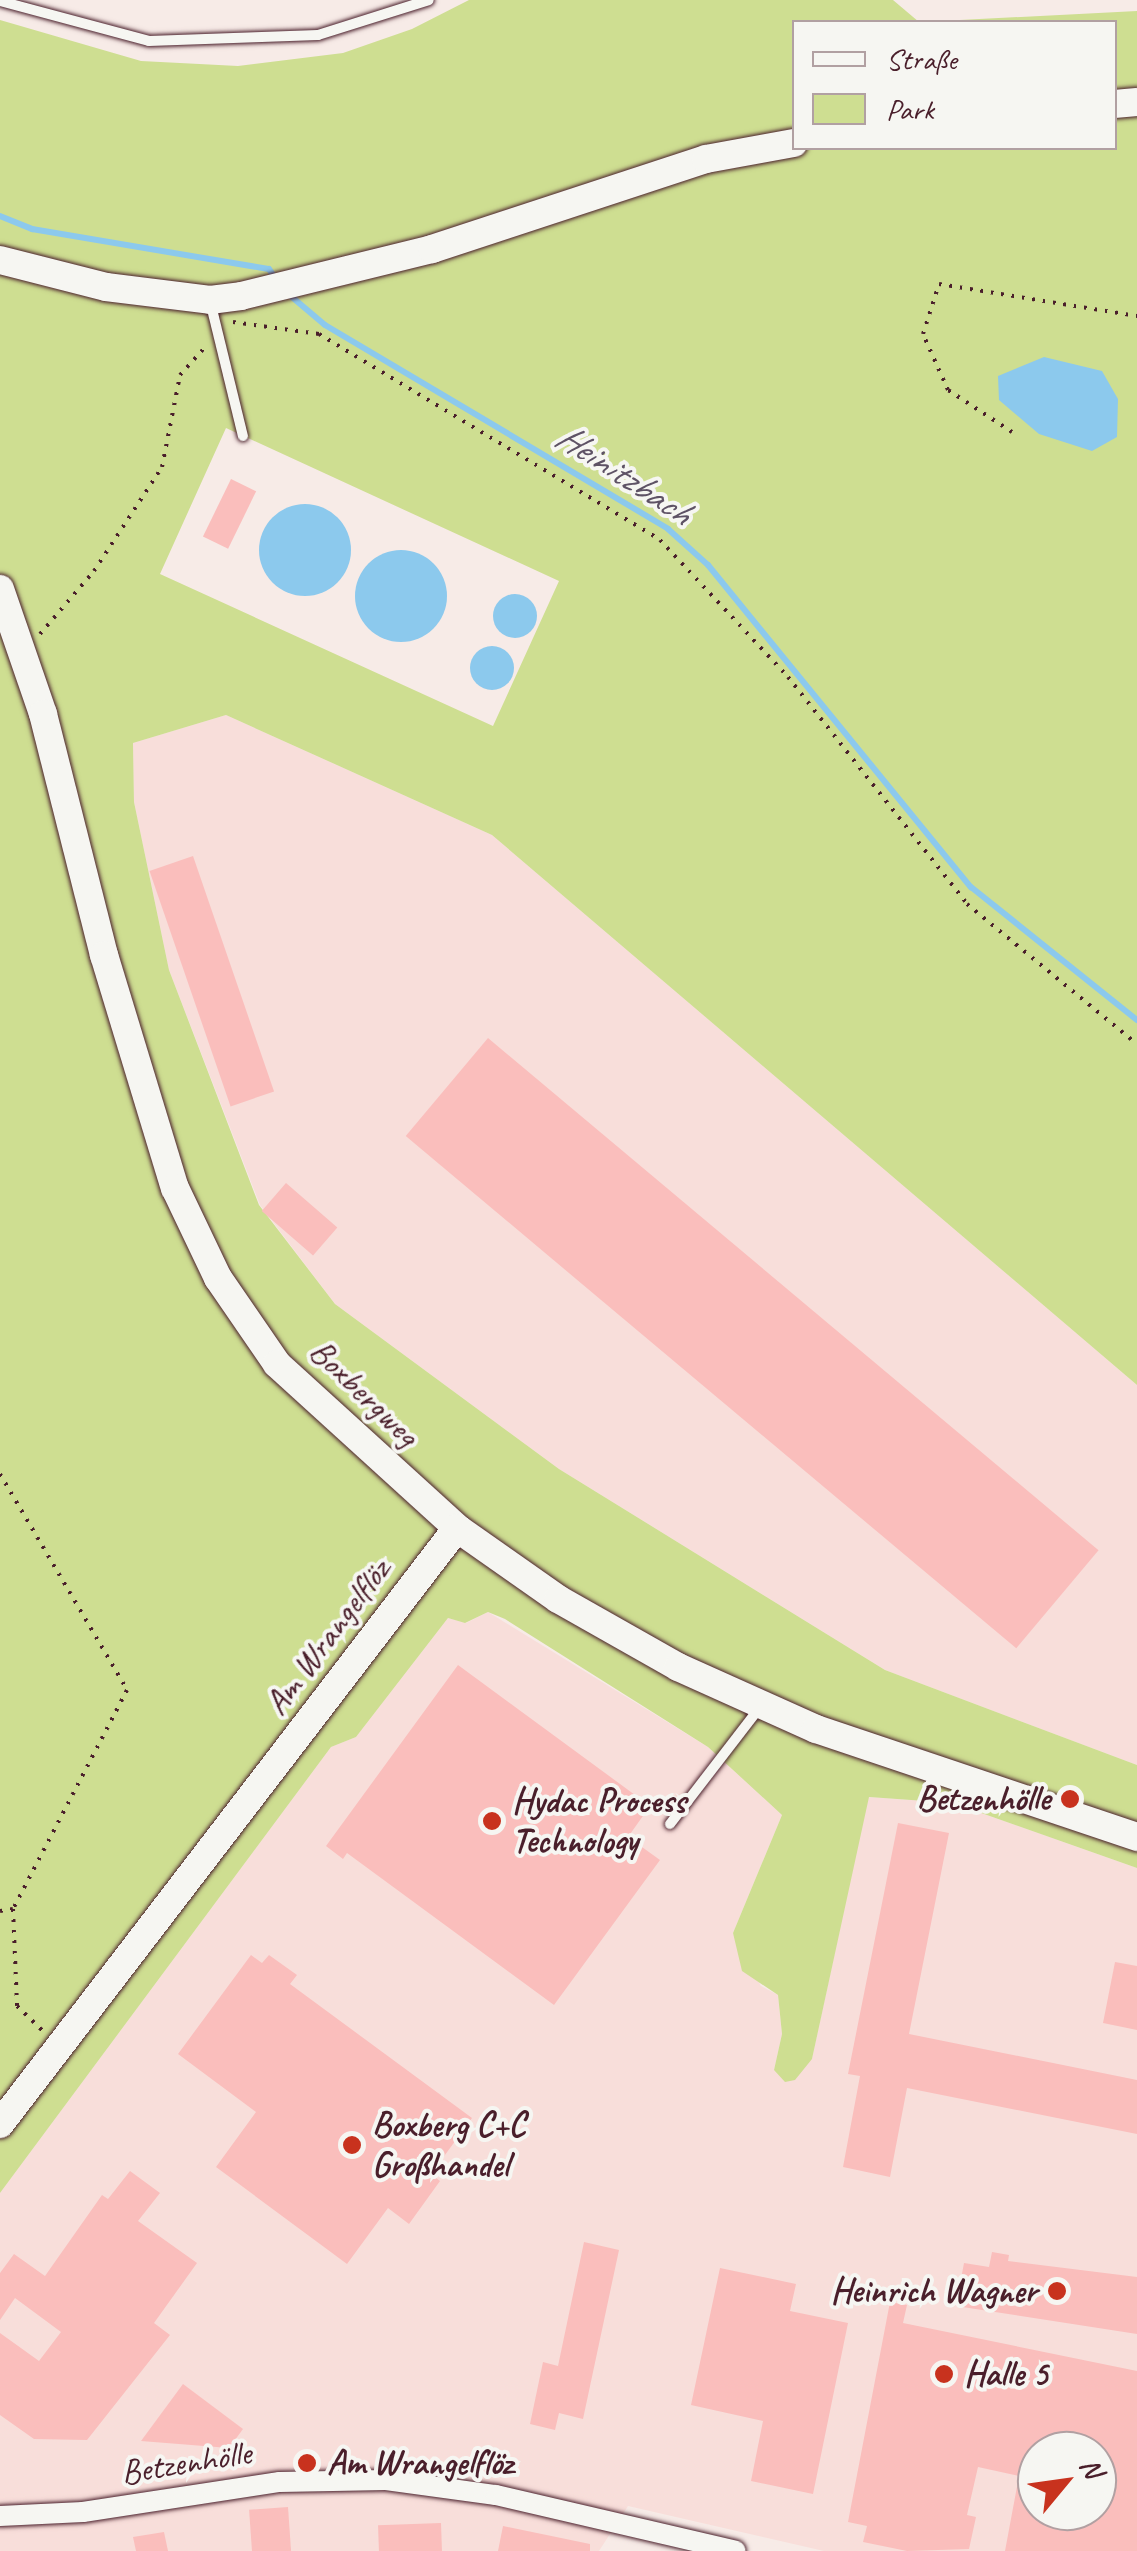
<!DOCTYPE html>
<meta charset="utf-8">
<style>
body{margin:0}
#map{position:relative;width:1137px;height:2551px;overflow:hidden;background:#f7ebe7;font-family:Caveat,sans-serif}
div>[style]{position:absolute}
.built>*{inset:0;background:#f8deda}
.green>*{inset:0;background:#cede91}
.water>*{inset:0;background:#8cc9ed}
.round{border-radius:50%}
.stream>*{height:6px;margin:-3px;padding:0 3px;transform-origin:3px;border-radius:3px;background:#8cc9ed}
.building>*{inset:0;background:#fabebc;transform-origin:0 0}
.path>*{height:4px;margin-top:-2px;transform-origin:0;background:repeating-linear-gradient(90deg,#4a1f2b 0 2.5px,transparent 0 10.5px)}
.roads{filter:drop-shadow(0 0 2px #4a1f2b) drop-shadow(0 0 2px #4a1f2b)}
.lane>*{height:10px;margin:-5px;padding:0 5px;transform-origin:5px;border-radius:5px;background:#f6f6f2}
.street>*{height:20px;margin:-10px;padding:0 10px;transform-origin:10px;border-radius:10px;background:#f6f6f2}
.secondary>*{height:28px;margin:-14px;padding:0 14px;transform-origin:14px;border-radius:14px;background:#f6f6f2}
.dots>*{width:28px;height:28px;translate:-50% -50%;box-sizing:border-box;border:5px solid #f6f6f2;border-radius:50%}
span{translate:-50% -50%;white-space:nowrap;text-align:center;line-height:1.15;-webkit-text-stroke:8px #f6f6f2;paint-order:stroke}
.street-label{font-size:35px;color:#4a1f2b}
.poi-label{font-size:35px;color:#4a1f2b;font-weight:700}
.right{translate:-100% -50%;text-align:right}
.left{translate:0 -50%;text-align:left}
.water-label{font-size:38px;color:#5e5265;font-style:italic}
.legend{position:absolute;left:792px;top:20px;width:325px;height:130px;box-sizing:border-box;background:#f6f6f2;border:2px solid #b1a0a2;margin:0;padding:12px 18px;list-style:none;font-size:30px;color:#4a1f2b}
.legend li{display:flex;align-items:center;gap:20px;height:50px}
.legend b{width:50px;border:2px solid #b1a0a2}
.north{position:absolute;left:1017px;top:2431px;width:100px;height:100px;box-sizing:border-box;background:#f6f6f2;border:2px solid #b1a0a2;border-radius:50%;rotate:61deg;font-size:28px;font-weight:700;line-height:40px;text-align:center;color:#4a1f2b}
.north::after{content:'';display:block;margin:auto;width:35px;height:45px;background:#c8321e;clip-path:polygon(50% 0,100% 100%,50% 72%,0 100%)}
</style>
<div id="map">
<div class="built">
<div style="clip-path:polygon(226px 715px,492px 835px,1137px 1385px,1137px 1765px,885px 1670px,559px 1469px,335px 1304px,260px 1205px,169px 970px,134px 802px,133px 743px)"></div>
<div style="clip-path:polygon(evenodd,488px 1612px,708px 1747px,782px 1815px,733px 1933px,761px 1986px,778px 1995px,782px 2034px,774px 2070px,812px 2059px,868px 1797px,953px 1803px,1137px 1868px,1137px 2551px,824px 2551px,628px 2506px,599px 2551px,0 2551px,0 2193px,331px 1747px,356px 1737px,448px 1618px,466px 1623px,488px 1612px,1037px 2451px,1097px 2451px,1097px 2511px,1037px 2511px,1037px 2451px)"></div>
</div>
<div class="green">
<div style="clip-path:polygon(evenodd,469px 0,893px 0,919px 22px,794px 22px,794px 148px,1114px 148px,1114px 22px,921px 22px,1137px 11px,1137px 1385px,492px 835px,226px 715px,133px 743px,134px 802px,169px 970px,259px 1205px,335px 1304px,559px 1469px,885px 1670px,1137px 1765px,1137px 1868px,953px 1803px,869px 1797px,812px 2059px,795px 2080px,785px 2082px,774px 2070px,782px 2034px,778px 1995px,742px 1971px,733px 1933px,782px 1815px,708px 1747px,505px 1619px,488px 1612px,465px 1623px,448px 1618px,356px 1737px,331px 1747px,0 2193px,0 20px,141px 61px,238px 66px,343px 53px,412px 29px,469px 0,226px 428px,559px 581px,493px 726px,160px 574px,226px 428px)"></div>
</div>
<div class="water">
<div style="clip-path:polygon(1044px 357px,1102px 371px,1118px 399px,1117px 437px,1092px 451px,1039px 434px,999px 400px,998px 376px)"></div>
<div class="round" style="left:259px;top:504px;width:92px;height:92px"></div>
<div class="round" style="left:355px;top:550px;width:92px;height:92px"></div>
<div class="round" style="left:493px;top:594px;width:44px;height:44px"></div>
<div class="round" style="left:470px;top:646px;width:44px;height:44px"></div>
</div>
<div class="stream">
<div style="left:0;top:216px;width:35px;rotate:22deg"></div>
<div style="left:32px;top:229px;width:240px;rotate:9.6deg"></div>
<div style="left:269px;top:269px;width:11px;rotate:56deg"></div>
<div style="left:286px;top:292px;width:51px;rotate:40.2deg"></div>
<div style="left:325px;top:325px;width:399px;rotate:30.7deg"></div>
<div style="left:668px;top:529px;width:54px;rotate:42deg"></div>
<div style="left:708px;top:565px;width:416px;rotate:50.8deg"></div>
<div style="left:971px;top:887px;width:213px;rotate:38.7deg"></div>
</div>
<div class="building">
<div style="left:231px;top:479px;width:28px;height:64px;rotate:26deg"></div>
<div style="left:193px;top:856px;width:249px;height:46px;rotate:71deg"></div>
<div style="left:488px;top:1038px;width:797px;height:128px;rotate:40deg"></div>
<div style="left:286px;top:1183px;width:68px;height:37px;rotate:41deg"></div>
<div style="clip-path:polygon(458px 1665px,650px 1806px,628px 1837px,660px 1860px,554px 2005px,347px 1853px,343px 1859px,326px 1846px)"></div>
<div style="clip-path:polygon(898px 1823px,949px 1833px,909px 2034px,1137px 2080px,1137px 2134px,907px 2088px,890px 2177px,843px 2167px,860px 2076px,848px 2074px)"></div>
<div style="clip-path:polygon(251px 1955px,262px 1963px,269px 1955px,297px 1975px,290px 1984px,472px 2118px,431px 2174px,440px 2181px,409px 2224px,388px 2208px,347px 2264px,216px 2167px,256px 2112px,178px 2054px)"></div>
<div style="clip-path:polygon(1115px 1962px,1137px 1966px,1137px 2030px,1103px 2023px)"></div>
<div style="clip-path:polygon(130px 2171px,160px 2193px,138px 2221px,197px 2263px,154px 2323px,170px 2335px,87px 2440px,34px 2439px,0 2415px,0 2333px,39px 2361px,61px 2332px,15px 2298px,0 2320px,0 2273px,14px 2254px,45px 2276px,102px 2195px,108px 2199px)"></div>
<div style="clip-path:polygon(584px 2242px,619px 2250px,583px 2419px,559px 2413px,555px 2430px,530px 2424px,543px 2362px,558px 2366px)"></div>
<div style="clip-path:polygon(992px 2252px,1009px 2255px,1008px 2261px,1137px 2277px,1137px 2334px,956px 2306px,964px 2263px,989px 2267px)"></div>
<div style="clip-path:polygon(720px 2268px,796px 2284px,790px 2311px,848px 2323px,813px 2494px,751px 2481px,763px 2421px,691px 2405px)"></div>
<div style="clip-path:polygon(evenodd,890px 2302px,907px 2305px,903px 2323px,1137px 2371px,1137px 2551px,1005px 2551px,1019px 2476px,978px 2467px,967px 2515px,976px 2517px,969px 2549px,907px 2551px,863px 2542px,867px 2526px,848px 2522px,890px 2302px,1037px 2451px,1097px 2451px,1097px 2511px,1037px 2511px,1037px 2451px)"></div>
<div style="clip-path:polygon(183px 2384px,243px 2429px,229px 2448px,141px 2441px)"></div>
<div style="left:288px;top:2507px;width:44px;height:39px;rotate:86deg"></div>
<div style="left:441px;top:2523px;width:28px;height:63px;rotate:88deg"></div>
<div style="clip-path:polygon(503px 2526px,590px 2544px,590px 2551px,498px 2551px)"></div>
<div style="clip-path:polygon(164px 2532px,168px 2551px,136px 2551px,133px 2537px)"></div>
</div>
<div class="path">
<div style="left:233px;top:322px;width:87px;rotate:7.9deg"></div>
<div style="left:319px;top:334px;width:398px;rotate:31.1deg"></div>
<div style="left:660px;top:540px;width:187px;rotate:46.9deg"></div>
<div style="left:788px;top:677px;width:289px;rotate:51.7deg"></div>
<div style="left:967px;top:904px;width:220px;rotate:39.5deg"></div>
<div style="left:1012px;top:432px;width:77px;rotate:-146.7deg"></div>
<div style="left:948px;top:390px;width:61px;rotate:-114.1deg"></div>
<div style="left:923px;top:334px;width:52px;rotate:-72.3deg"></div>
<div style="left:939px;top:284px;width:201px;rotate:9.2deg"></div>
<div style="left:40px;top:634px;width:83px;rotate:-49.4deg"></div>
<div style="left:94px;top:571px;width:124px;rotate:-56.8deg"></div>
<div style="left:162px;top:467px;width:94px;rotate:-78.9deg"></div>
<div style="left:180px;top:375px;width:39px;rotate:-48deg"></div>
<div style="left:0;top:1474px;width:251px;rotate:59.5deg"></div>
<div style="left:127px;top:1690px;width:247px;rotate:117.5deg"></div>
<div style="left:13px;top:1909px;width:97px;rotate:87.6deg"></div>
<div style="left:17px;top:2006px;width:36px;rotate:44deg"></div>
<div style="left:0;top:1911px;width:13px;rotate:-9deg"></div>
</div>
<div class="roads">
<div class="lane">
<div style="left:0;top:1px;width:154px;rotate:15deg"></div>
<div style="left:149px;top:41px;width:169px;rotate:-2deg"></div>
<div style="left:318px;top:35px;width:116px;rotate:-17.5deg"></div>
<div style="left:210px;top:301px;width:139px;rotate:76.3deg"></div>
<div style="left:670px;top:1824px;width:149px;rotate:-52.4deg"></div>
</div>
<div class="street">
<div style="left:0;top:2516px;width:83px;rotate:-2.8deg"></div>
<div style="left:83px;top:2512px;width:199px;rotate:-8.7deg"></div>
<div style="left:280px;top:2482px;width:106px;rotate:-1.1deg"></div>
<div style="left:386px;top:2480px;width:111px;rotate:7.8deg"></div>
<div style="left:496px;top:2495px;width:246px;rotate:13.1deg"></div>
</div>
<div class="secondary">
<div style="left:1114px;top:104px;width:23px;rotate:-5deg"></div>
<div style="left:0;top:260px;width:109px;rotate:14.3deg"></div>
<div style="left:106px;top:287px;width:105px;rotate:7.1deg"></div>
<div style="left:210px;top:300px;width:31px;rotate:-7deg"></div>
<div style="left:241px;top:296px;width:197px;rotate:-13.8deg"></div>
<div style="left:432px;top:249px;width:288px;rotate:-18.2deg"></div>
<div style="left:706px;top:159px;width:89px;rotate:-10.3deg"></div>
<div style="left:0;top:589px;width:132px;rotate:71deg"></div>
<div style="left:43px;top:714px;width:249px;rotate:75.8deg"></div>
<div style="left:104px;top:955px;width:244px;rotate:73.1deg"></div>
<div style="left:175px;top:1188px;width:100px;rotate:64.5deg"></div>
<div style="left:218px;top:1278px;width:104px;rotate:55.5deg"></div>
<div style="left:277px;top:1364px;width:244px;rotate:42.3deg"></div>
<div style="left:457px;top:1528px;width:123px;rotate:35.1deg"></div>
<div style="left:558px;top:1599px;width:138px;rotate:29.5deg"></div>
<div style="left:678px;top:1667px;width:151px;rotate:24.2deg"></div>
<div style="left:816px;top:1729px;width:339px;rotate:18.6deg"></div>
<div style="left:0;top:2124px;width:751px;rotate:-52.52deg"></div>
</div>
</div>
<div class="dots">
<div style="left:1070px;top:1799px;background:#c8321e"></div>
<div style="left:492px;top:1821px;background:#c8321e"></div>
<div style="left:352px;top:2145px;background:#c8321e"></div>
<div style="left:1057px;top:2291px;background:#c8321e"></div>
<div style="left:944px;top:2374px;background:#c8321e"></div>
<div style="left:307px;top:2463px;background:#c8321e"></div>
</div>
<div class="street-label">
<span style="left:364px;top:1393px;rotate:44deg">Boxbergweg</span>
<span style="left:327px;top:1637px;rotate:-53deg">Am Wrangelflöz</span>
<span style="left:186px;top:2463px;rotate:-9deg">Betzenhölle</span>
</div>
<div class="poi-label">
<span class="right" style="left:1050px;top:1799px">Betzenhölle</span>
<span class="left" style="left:512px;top:1821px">Hydac Process<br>Technology</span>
<span class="left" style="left:372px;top:2145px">Boxberg C+C<br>Großhandel</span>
<span class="right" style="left:1037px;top:2291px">Heinrich Wagner</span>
<span class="left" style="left:964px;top:2374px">Halle 5</span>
<span class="left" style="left:327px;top:2463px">Am Wrangelflöz</span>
</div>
<div class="water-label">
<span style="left:624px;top:474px;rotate:33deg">Heinitzbach</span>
</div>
<ul class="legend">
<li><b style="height:12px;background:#f6f6f2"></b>Straße</li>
<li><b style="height:28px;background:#cede91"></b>Park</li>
</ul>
<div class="north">N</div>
</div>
